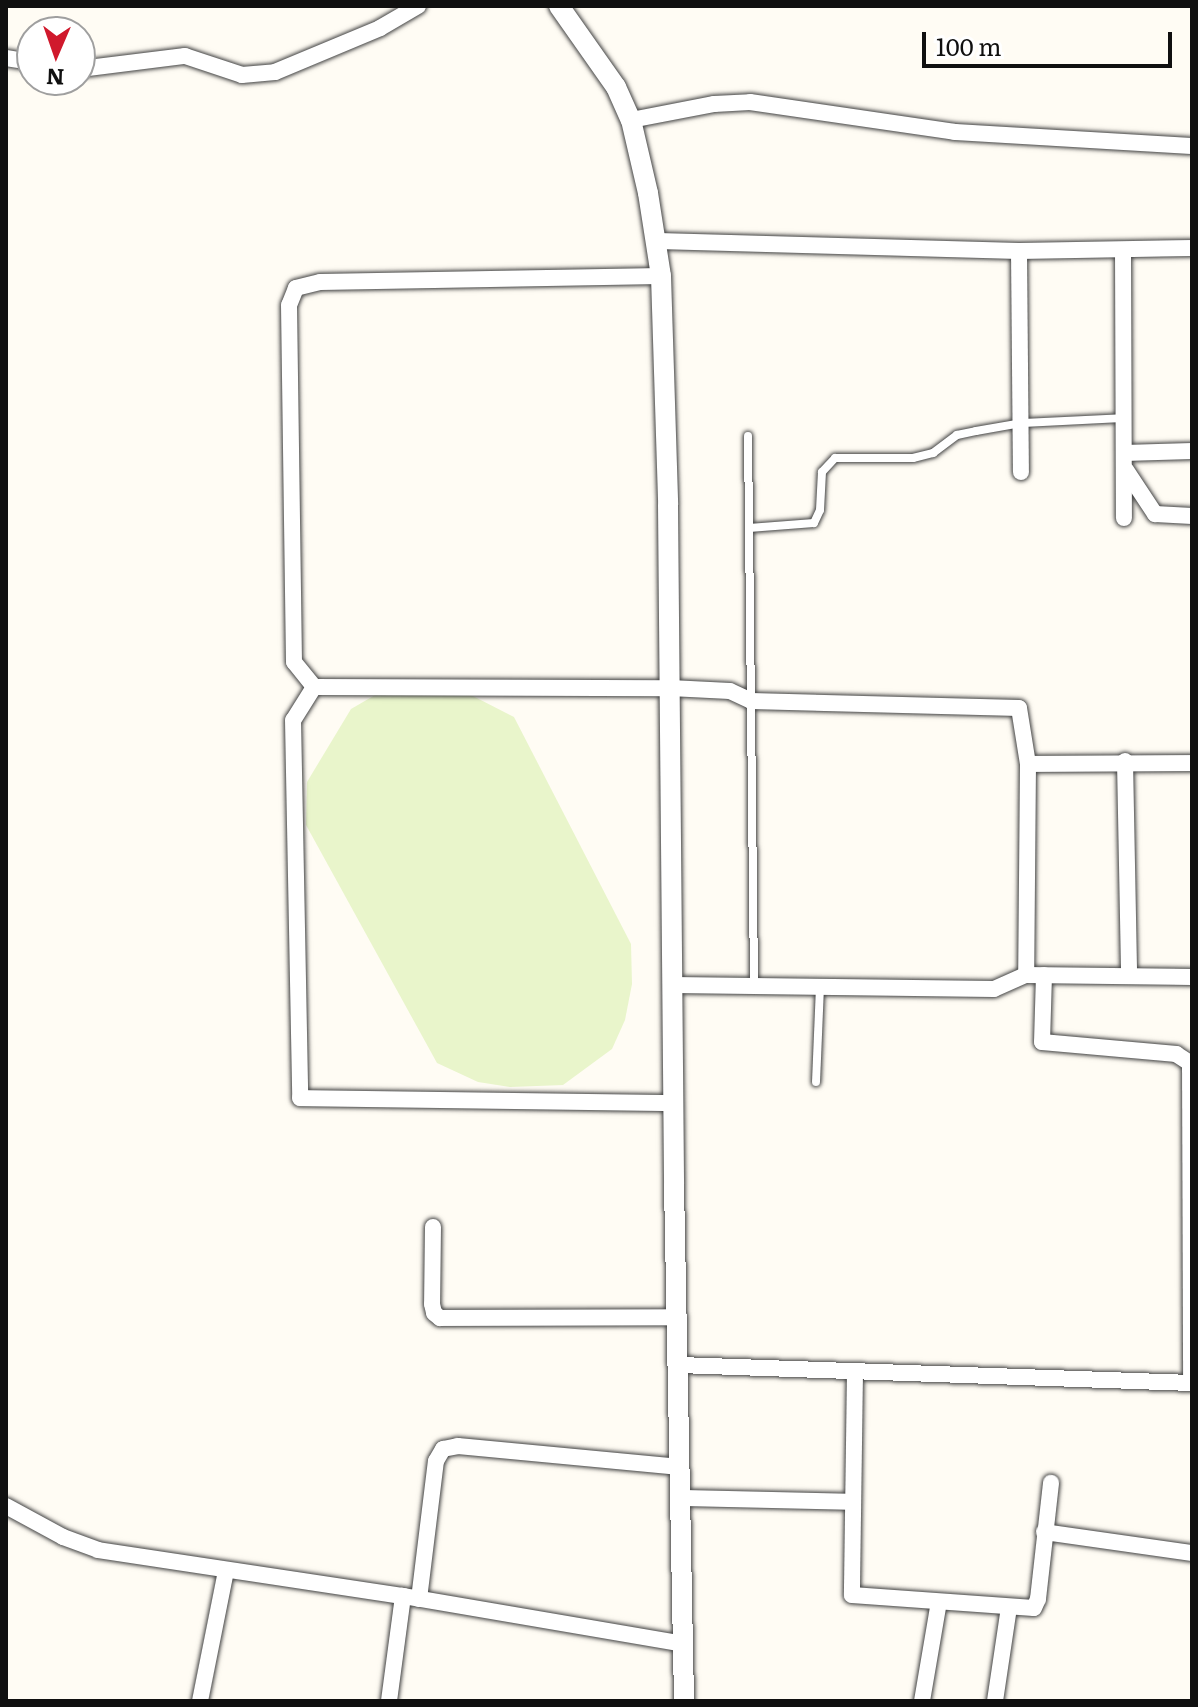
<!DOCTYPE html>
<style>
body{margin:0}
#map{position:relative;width:1198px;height:1707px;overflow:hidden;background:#fffcf4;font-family:Literata,serif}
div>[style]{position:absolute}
.pitch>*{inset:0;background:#e9f5cb}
.roads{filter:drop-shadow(0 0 2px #434343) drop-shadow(0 0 2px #434343)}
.service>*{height:8px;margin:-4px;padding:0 4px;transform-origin:4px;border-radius:4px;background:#fff}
.minor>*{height:16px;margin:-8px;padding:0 8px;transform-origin:8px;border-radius:8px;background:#fff}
.tertiary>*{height:20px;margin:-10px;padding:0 10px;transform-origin:10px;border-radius:10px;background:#fff}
span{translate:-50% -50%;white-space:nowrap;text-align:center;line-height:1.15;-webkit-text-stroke:8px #fff;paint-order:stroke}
.frame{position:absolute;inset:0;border:8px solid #101010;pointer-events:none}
.north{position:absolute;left:16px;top:16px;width:80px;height:80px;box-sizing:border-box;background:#fff;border:2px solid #9f9f9f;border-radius:50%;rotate:182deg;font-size:22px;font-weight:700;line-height:32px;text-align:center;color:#101010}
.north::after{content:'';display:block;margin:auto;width:28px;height:36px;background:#d0192c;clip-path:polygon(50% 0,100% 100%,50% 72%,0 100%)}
.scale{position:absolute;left:922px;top:32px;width:250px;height:36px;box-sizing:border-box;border:4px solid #101010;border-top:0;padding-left:10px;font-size:24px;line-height:28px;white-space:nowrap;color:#101010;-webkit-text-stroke:6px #fff;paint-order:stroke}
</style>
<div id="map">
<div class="pitch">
<div style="clip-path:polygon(382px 691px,469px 694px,514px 717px,631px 944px,632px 984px,625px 1020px,612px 1049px,563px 1085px,510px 1087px,478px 1082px,437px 1063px,306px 825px,307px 782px,351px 709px)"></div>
</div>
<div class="roads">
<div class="service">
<div style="left:748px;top:436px;width:550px;rotate:89.37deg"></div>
<div style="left:749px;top:528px;width:65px;rotate:-4.4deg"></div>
<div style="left:814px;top:523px;width:14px;rotate:-65deg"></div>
<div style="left:820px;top:510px;width:38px;rotate:-87deg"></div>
<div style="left:822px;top:472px;width:19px;rotate:-47deg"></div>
<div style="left:835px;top:458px;width:78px"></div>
<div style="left:913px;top:458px;width:21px;rotate:-14deg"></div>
<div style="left:933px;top:453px;width:30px;rotate:-37deg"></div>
<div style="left:957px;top:435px;width:19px;rotate:-12deg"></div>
<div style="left:976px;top:431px;width:47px;rotate:-9.9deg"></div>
<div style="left:1022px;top:423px;width:101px;rotate:-2.8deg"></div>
<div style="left:816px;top:1082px;width:95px;rotate:-87.6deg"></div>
</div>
<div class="minor">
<div style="left:6px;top:58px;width:26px;rotate:9deg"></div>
<div style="left:80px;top:69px;width:106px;rotate:-7.1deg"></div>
<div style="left:185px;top:56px;width:60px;rotate:18.4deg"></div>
<div style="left:242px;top:75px;width:33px;rotate:-5deg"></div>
<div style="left:275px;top:72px;width:114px;rotate:-22.7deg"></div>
<div style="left:380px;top:28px;width:44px;rotate:-30.1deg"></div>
<div style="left:631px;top:120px;width:85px;rotate:-10.9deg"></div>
<div style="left:714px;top:104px;width:36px;rotate:-3deg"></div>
<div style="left:750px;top:102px;width:207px;rotate:8.3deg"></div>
<div style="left:955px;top:132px;width:237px;rotate:3.4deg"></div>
<div style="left:658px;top:241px;width:361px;rotate:1.6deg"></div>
<div style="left:1019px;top:251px;width:173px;rotate:-1deg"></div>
<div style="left:1123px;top:250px;width:268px;rotate:89.8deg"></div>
<div style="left:1019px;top:251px;width:221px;rotate:89.5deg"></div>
<div style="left:661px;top:276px;width:341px;rotate:179deg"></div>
<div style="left:320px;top:282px;width:25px;rotate:166deg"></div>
<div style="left:296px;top:288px;width:18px;rotate:112deg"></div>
<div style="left:289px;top:305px;width:357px;rotate:89.2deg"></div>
<div style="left:294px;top:662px;width:32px;rotate:51deg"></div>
<div style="left:314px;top:687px;width:356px;rotate:0.2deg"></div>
<div style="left:670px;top:688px;width:60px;rotate:2.9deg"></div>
<div style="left:730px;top:691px;width:23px;rotate:25deg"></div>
<div style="left:751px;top:701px;width:268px;rotate:1.5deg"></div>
<div style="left:1019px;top:708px;width:57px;rotate:80.9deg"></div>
<div style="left:1028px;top:764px;width:211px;rotate:90.5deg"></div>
<div style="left:1124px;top:453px;width:68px;rotate:-1.7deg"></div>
<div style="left:1126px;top:470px;width:53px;rotate:56.6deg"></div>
<div style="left:1155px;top:514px;width:37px;rotate:3deg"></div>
<div style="left:314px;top:687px;width:39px;rotate:122deg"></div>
<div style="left:293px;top:720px;width:378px;rotate:88.9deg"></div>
<div style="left:300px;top:1098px;width:373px;rotate:0.8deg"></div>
<div style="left:1125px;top:761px;width:215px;rotate:88.9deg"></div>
<div style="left:1028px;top:764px;width:164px;rotate:-0.3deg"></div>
<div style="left:1044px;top:975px;width:67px;rotate:91.7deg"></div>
<div style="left:1042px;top:1042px;width:135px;rotate:5.1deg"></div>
<div style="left:1176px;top:1054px;width:17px;rotate:33deg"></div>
<div style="left:1190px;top:1063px;width:320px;rotate:89.8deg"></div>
<div style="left:673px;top:985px;width:321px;rotate:0.7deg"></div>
<div style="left:994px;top:989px;width:35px;rotate:-24deg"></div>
<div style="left:1026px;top:975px;width:166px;rotate:0.7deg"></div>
<div style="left:433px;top:1227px;width:77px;rotate:90.7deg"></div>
<div style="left:432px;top:1304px;width:9px;rotate:77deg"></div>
<div style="left:434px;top:1313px;width:8px;rotate:40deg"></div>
<div style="left:440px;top:1318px;width:239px;rotate:-0.2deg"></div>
<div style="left:679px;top:1365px;width:513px;rotate:2.01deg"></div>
<div style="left:855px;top:1372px;width:223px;rotate:90.8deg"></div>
<div style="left:852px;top:1595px;width:182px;rotate:4.1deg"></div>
<div style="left:1034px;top:1608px;width:10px;rotate:-66deg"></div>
<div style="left:1038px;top:1599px;width:117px;rotate:-83.6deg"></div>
<div style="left:681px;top:1498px;width:171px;rotate:1.3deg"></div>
<div style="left:6px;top:1506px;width:65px;rotate:28.5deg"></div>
<div style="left:63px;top:1537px;width:37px;rotate:20deg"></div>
<div style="left:98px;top:1550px;width:308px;rotate:8.6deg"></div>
<div style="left:403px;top:1596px;width:284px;rotate:9.7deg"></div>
<div style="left:1044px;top:1532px;width:149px;rotate:8.1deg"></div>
<div style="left:419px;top:1599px;width:139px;rotate:-83deg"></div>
<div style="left:436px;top:1461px;width:14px;rotate:-60deg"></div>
<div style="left:443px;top:1449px;width:15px;rotate:-11deg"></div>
<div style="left:458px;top:1446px;width:223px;rotate:5.4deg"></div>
<div style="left:200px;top:1701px;width:133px;rotate:-78.7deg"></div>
<div style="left:389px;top:1701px;width:106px;rotate:-82.4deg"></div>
<div style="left:922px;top:1701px;width:100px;rotate:-80.3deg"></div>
<div style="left:995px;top:1701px;width:95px;rotate:-81.5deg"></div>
</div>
<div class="tertiary">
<div style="left:559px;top:6px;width:99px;rotate:54.9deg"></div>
<div style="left:616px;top:87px;width:36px;rotate:66deg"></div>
<div style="left:631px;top:120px;width:75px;rotate:76.9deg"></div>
<div style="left:648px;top:193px;width:84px;rotate:81.1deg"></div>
<div style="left:661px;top:276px;width:229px;rotate:88.2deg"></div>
<div style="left:668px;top:505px;width:679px;rotate:89.49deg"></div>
<div style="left:674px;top:1184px;width:517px;rotate:88.89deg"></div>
</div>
</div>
<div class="frame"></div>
<div class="north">N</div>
<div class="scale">100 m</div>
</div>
